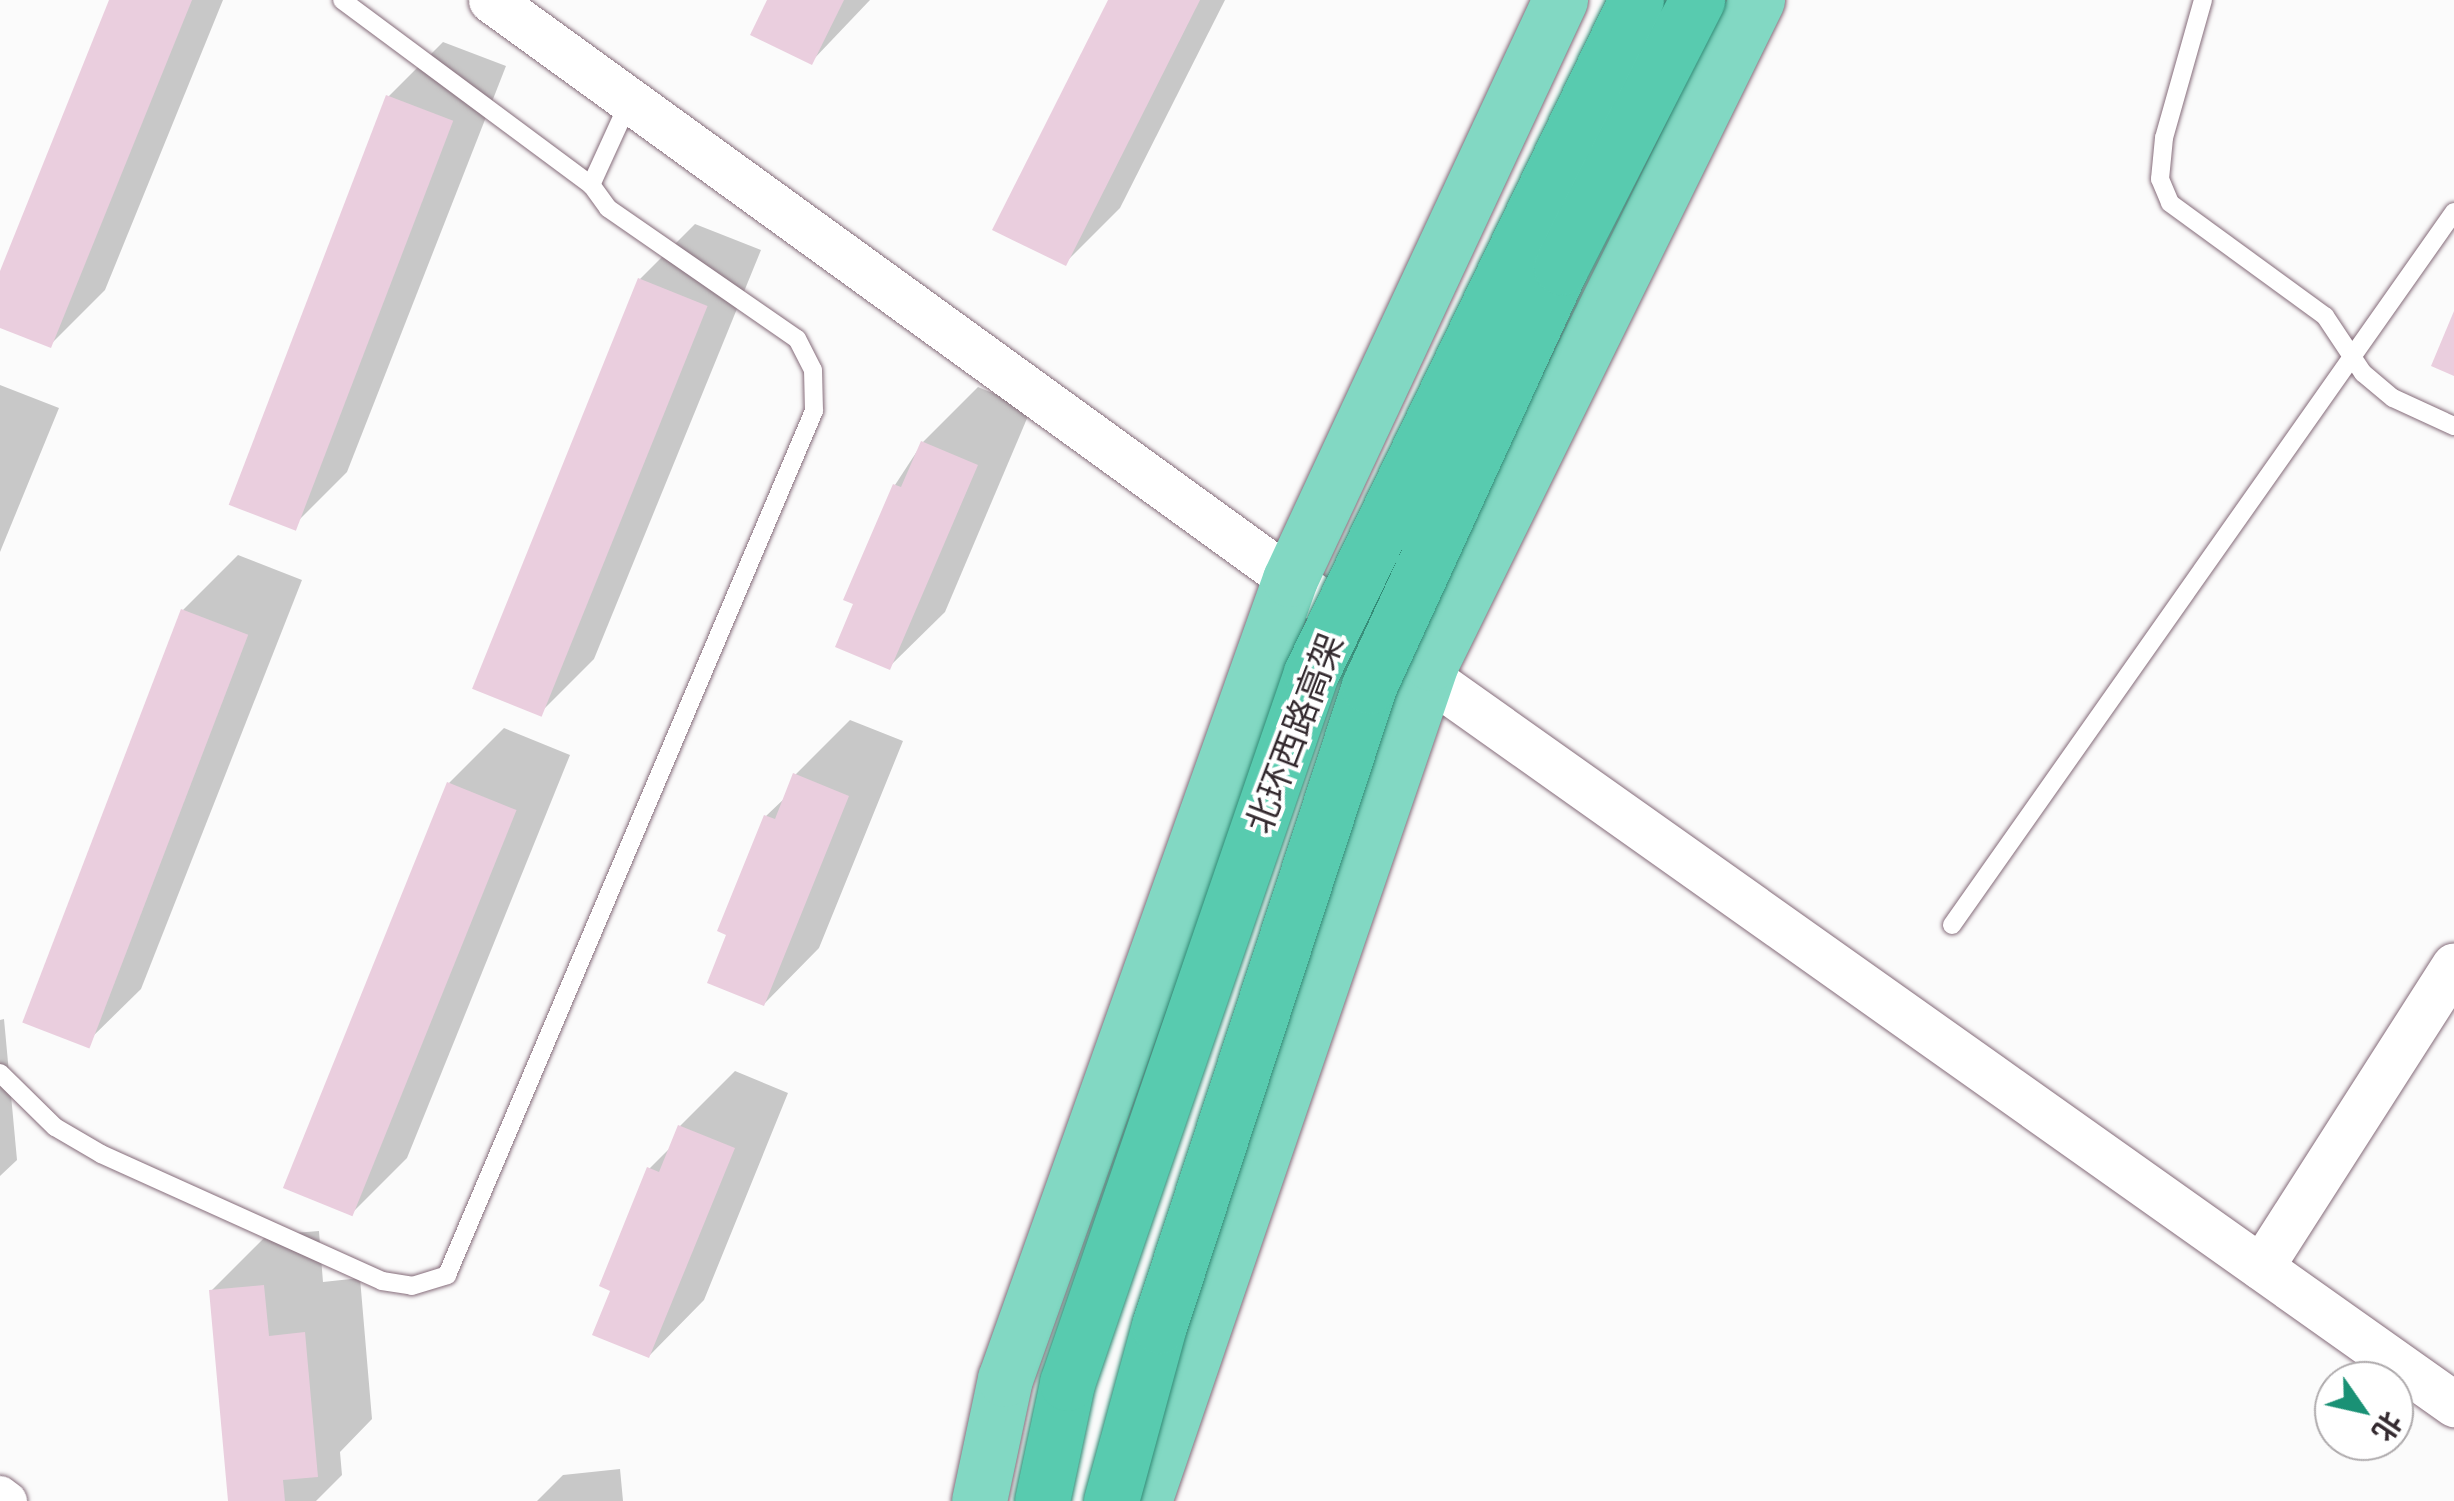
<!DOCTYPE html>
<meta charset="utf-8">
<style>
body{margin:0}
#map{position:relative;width:2454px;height:1501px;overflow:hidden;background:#fbfbfb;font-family:Mulish,"Noto Sans SC",sans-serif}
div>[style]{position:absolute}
.shadow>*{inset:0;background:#0003}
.building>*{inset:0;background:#eacede;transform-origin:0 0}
.roads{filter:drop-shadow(0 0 2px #856c7a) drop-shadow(0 0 2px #856c7a)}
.service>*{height:18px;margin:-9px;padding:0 9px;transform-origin:9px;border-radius:9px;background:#fff}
.minor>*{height:38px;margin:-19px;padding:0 19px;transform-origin:19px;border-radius:19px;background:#fff}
.tertiary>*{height:45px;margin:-22.5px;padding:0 22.5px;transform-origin:22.5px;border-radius:22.5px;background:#fff}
.primary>*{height:55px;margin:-27.5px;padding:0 27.5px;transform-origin:27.5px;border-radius:27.5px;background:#82d8c3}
.bridges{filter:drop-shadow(0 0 2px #318a75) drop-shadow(0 0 2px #318a75)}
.trunk-bridge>*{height:55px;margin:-27.5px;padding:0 27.5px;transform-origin:27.5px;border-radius:27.5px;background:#58cbaf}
span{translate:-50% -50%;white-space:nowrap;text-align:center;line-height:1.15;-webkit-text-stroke:8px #fff;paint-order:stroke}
.street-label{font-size:35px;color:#342a2f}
.north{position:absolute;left:2314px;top:1361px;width:100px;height:100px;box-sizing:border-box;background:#fff;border:2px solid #aeaaac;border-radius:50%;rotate:124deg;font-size:28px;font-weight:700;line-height:40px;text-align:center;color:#342a2f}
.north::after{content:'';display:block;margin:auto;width:35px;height:45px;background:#1a9175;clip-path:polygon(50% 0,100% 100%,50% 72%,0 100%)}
</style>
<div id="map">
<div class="shadow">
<div style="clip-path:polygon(112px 0,223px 0,105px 290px,50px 345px,0 325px,0 278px)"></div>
<div style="clip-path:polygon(770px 0,870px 0,811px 62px)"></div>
<div style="clip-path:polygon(1111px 0,1225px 0,1120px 208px,1065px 263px)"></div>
<div style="clip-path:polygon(443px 42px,506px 66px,347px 472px,292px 527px,388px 97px)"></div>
<div style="clip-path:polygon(695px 224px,761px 250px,594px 659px,539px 714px,640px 279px)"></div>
<div style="clip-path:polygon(0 385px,59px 408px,0 552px)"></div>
<div style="clip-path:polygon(978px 387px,1031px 409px,945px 612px,889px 667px,895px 485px,923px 442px)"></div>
<div style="clip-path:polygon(238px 555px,302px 580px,141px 989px,85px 1044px,183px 610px)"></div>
<div style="clip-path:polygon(850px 720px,903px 741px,819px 948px,764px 1004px,766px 816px,787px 796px,795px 775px)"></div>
<div style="clip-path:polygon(504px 728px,570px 755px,407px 1158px,352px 1213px,449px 783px)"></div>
<div style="clip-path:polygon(4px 1019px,17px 1160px,0 1176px,0 1020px)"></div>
<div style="clip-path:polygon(735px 1071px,788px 1093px,704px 1300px,649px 1356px,613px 1290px,649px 1169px,672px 1146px,680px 1126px)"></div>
<div style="clip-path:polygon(319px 1231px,323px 1282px,360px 1278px,372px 1419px,340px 1452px,342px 1475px,316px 1501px,230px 1501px,211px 1291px,267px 1235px)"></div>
<div style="clip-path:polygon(620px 1469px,623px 1501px,537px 1501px,563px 1475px)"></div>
</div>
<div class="building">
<div style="clip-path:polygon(109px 0,192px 0,51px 348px,0 328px,0 271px)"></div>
<div style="clip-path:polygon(767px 0,844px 0,812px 65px,750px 35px)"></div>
<div style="clip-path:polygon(1108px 0,1200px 0,1066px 266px,992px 230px)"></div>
<div style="left:386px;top:95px;width:72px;height:439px;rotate:21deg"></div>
<div style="left:638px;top:278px;width:75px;height:443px;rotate:22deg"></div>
<div style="clip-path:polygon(2454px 311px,2454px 376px,2431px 366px)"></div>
<div style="clip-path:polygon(921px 441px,978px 465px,890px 670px,835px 647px,853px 604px,843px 600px,893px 484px,901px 487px)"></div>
<div style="left:181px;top:609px;width:72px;height:443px;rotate:21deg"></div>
<div style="clip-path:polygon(793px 773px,849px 796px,764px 1006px,707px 983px,726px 935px,717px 931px,764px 815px,775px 819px)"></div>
<div style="left:447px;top:782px;width:75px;height:438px;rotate:22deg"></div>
<div style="clip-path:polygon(678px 1125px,735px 1148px,649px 1358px,592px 1335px,610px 1291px,599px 1286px,647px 1167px,659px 1172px)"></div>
<div style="clip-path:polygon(264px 1285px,269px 1336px,305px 1332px,318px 1477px,283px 1480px,285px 1501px,228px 1501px,209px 1290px)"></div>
</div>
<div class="roads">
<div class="service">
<div style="left:2203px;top:0;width:143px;rotate:105.8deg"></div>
<div style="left:2164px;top:138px;width:41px;rotate:95.6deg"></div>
<div style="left:2160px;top:179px;width:26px;rotate:67deg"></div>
<div style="left:2170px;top:203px;width:192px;rotate:36.1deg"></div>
<div style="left:2325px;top:316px;width:69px;rotate:56.3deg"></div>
<div style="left:2363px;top:373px;width:39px;rotate:40deg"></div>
<div style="left:2393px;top:398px;width:67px;rotate:24.7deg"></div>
<div style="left:591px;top:185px;width:94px;rotate:-65.4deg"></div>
<div style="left:1952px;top:925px;width:872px;rotate:-54.85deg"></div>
<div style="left:0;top:1073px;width:77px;rotate:44.5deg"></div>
<div style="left:55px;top:1127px;width:53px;rotate:30.4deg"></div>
<div style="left:101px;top:1154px;width:308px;rotate:24.3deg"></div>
<div style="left:382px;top:1281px;width:30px;rotate:9deg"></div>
<div style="left:412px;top:1286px;width:37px;rotate:-17deg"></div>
<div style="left:447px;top:1275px;width:939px;rotate:-66.99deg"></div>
<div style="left:814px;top:411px;width:41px;rotate:-91.4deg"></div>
<div style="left:813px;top:370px;width:35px;rotate:-117deg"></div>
<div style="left:797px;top:339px;width:230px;rotate:-145.3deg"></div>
<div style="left:608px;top:208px;width:29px;rotate:-126deg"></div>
<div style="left:591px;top:185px;width:310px;rotate:-143.4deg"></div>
</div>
<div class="minor">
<div style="left:0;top:1495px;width:10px;rotate:37deg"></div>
</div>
<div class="tertiary">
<div style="left:491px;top:0;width:987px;rotate:35.93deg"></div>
<div style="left:1290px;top:579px;width:1427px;rotate:35.33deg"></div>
<div style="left:2261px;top:1267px;width:358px;rotate:-57.4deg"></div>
</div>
<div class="primary">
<div style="left:979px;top:1501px;width:125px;rotate:-78deg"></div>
<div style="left:1005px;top:1379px;width:849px;rotate:-70.39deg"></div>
<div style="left:1290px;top:579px;width:639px;rotate:-65deg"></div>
<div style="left:1144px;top:1501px;width:886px;rotate:-71.09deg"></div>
<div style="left:1431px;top:663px;width:739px;rotate:-63.82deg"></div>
</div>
</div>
<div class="bridges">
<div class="trunk-bridge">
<div style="left:1042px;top:1501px;width:121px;rotate:-78deg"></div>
<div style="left:1067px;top:1383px;width:751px;rotate:-71.03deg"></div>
<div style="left:1311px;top:673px;width:747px;rotate:-64.22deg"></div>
<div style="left:1111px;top:1501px;width:181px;rotate:-74.7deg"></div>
<div style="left:1159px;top:1326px;width:674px;rotate:-71.83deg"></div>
<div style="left:1369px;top:686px;width:461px;rotate:-65.4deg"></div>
<div style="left:1561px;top:267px;width:300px;rotate:-63deg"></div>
</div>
</div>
<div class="street-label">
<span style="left:1294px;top:733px;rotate:-69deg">北环西路高架</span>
</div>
<div class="north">北</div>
</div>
